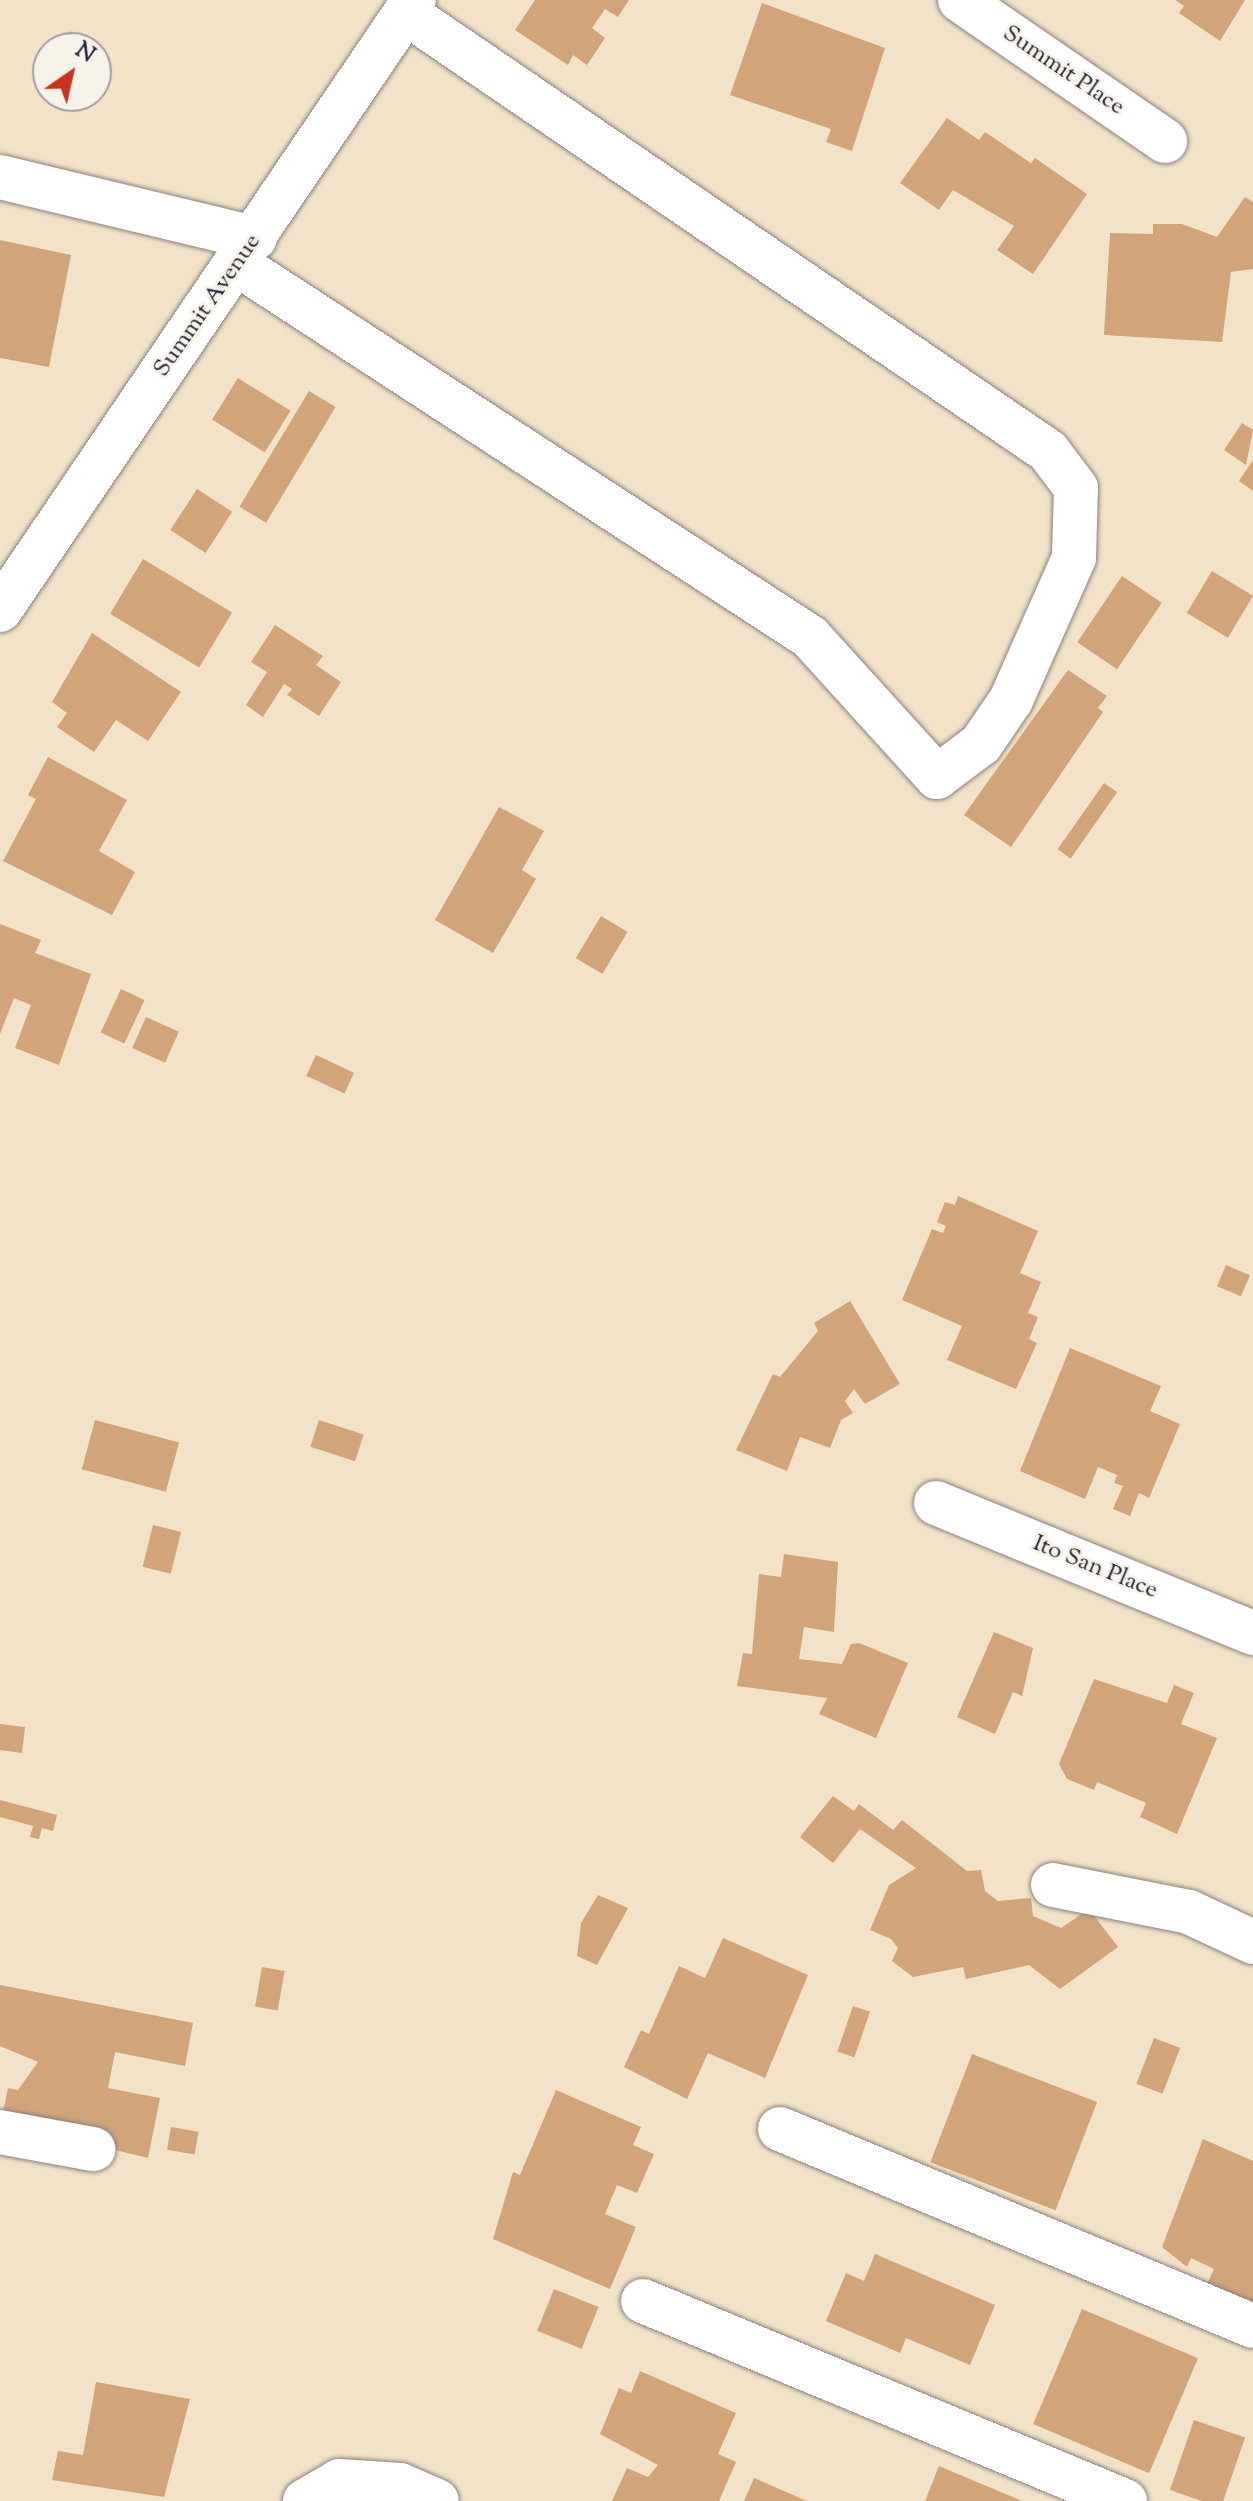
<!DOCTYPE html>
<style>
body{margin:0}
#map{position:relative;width:1253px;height:2501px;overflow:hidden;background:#f2e2c7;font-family:"Sorts Mill Goudy",serif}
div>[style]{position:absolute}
.building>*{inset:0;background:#d2a47a;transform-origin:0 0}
.roads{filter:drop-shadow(0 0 2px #8a8281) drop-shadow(0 0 2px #8a8281)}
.minor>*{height:44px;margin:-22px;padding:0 22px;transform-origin:22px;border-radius:22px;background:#fff}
span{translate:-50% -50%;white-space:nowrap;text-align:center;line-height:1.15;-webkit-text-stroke:6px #f7f3e8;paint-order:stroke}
.street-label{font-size:24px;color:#22223b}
.north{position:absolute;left:32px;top:32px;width:80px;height:80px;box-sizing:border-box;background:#f7f3e8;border:2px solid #a29fa3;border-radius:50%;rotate:34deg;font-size:22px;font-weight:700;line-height:32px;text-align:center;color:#22223b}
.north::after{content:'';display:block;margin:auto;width:28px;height:36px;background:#c8321e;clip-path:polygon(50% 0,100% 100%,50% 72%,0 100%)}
</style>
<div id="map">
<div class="building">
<div style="clip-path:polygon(535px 0,629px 0,618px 17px,605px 9px,592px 28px,605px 38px,587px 65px,573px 55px,568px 65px,515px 30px)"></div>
<div style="clip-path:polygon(1175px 0,1245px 0,1220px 41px,1179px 13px,1184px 6px)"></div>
<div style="clip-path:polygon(762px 3px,885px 48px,852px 151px,826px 142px,831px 129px,730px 95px)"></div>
<div style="clip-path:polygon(947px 118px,979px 140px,985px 132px,1031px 163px,1035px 158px,1087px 194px,1033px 274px,997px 250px,1014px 226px,953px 190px,939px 210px,900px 183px)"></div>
<div style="clip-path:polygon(1245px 197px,1253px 202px,1253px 269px,1231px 272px,1222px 342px,1104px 335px,1110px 233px,1153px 234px,1153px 224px,1182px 224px,1217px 237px)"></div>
<div style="clip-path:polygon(0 240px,71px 255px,49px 367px,0 358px)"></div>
<div style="left:238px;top:378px;width:62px;height:49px;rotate:32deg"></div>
<div style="left:309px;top:391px;width:31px;height:135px;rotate:31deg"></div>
<div style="clip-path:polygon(1242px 423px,1253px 430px,1246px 465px,1224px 450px)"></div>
<div style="clip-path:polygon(1253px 460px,1253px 491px,1239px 481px)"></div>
<div style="left:197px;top:489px;width:42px;height:49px;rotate:33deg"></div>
<div style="left:143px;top:559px;width:104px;height:64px;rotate:31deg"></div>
<div style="left:1212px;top:571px;width:48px;height:49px;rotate:31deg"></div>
<div style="left:1122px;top:576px;width:48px;height:80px;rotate:34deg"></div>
<div style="clip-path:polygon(275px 625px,323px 656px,316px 665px,341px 682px,319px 716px,287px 695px,292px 689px,284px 684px,263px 717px,246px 705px,267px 672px,251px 662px)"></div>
<div style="clip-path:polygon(92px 633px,181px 692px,148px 741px,116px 720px,94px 752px,57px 727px,67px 713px,52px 702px)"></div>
<div style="clip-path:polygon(1068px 670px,1107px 696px,1098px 708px,1103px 712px,1011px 847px,964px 815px)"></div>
<div style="clip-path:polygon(48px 757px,127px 800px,99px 851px,135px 872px,112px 915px,3px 861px,36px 799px,28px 795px)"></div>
<div style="left:1104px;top:783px;width:16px;height:81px;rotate:35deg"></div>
<div style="clip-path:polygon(499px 807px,544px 831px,522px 870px,536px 879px,493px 953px,435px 920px)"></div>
<div style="left:601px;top:916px;width:31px;height:49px;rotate:31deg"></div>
<div style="clip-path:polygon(0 924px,41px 940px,35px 953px,91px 974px,59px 1065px,15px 1048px,31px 1005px,14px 998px,0 1034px)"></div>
<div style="left:121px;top:989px;width:26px;height:48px;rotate:25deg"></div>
<div style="left:146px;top:1017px;width:36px;height:34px;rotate:24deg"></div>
<div style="left:316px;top:1055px;width:42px;height:23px;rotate:25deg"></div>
<div style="clip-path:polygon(958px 1196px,1038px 1231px,1020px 1273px,1041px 1282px,1028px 1313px,1038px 1317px,1029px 1339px,1037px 1343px,1016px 1389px,947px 1360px,962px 1326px,902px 1300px,932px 1229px,943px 1233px,946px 1226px,937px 1222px,945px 1202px,955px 1205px)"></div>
<div style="left:1226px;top:1265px;width:26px;height:23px;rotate:23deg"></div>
<div style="clip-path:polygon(850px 1301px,900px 1384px,865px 1404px,854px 1389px,845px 1401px,853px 1413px,841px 1420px,830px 1448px,800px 1437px,787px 1471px,736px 1450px,773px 1374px,780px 1377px,818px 1331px,814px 1323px)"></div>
<div style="clip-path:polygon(1070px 1348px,1161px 1386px,1150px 1411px,1180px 1424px,1149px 1498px,1139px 1493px,1130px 1516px,1113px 1509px,1123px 1486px,1114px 1483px,1117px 1475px,1098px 1467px,1085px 1499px,1020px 1471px)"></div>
<div style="left:95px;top:1420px;width:87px;height:51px;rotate:15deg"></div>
<div style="left:319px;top:1420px;width:47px;height:28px;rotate:18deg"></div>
<div style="left:153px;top:1525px;width:29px;height:43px;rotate:14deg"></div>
<div style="clip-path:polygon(784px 1554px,838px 1562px,834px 1632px,804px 1627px,799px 1659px,842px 1664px,851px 1644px,859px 1643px,908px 1663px,876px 1738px,819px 1714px,827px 1698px,737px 1686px,743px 1653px,752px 1654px,759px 1574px,781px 1577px)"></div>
<div style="clip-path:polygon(994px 1632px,1033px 1648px,1022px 1696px,1013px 1692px,995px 1734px,957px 1717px)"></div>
<div style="clip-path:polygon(1094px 1679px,1167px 1703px,1174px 1685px,1194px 1693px,1181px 1724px,1217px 1738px,1177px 1834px,1140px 1817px,1146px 1803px,1097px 1782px,1094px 1790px,1067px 1779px,1059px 1764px)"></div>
<div style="clip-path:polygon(0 1724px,25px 1727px,22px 1753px,0 1750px)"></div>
<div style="clip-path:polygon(833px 1796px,854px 1811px,859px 1804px,893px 1830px,902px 1820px,967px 1871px,981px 1870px,985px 1891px,998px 1901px,1031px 1898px,1033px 1916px,1061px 1928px,1089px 1909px,1118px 1947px,1060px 1989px,1029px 1965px,966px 1979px,963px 1967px,913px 1977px,892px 1961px,898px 1948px,891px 1939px,870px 1930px,889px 1885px,916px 1868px,860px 1829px,833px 1863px,800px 1837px)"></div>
<div style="clip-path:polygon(0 1800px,57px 1815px,53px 1831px,42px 1828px,39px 1839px,30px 1837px,33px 1826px,0 1817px)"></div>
<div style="clip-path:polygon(598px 1895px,628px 1908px,597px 1965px,577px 1956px,581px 1923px)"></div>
<div style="clip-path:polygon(723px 1938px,808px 1975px,765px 2078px,708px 2053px,687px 2099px,624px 2067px,641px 2030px,649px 2034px,679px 1966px,705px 1978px)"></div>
<div style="left:262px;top:1967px;width:23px;height:40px;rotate:10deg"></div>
<div style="clip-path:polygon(0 1985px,193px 2023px,185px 2066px,115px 2052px,108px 2088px,160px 2098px,148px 2158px,1px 2122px,8px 2088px,18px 2090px,38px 2062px,0 2046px)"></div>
<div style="left:853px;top:2006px;width:18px;height:48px;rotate:19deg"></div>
<div style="left:1154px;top:2038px;width:28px;height:49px;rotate:21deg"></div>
<div style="left:972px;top:2054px;width:134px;height:116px;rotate:21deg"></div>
<div style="clip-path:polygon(556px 2090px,641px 2127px,633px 2145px,654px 2154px,637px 2193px,617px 2185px,605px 2214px,636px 2227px,610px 2289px,493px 2239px,513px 2172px,520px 2175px)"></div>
<div style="left:171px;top:2127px;width:28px;height:23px;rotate:10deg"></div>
<div style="clip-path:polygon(1203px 2139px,1253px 2161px,1253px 2318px,1202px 2295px,1214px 2269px,1191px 2258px,1187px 2267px,1162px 2247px)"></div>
<div style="clip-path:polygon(875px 2254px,995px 2305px,970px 2365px,906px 2338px,900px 2353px,826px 2321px,846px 2273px,864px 2281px)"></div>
<div style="left:554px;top:2289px;width:48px;height:45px;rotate:22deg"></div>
<div style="left:1082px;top:2309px;width:126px;height:125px;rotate:23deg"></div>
<div style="clip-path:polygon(640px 2371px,736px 2413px,718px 2454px,736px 2462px,719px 2501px,612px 2501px,627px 2468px,648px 2477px,658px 2465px,600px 2434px,619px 2388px,631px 2393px)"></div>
<div style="clip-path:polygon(96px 2382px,190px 2399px,164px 2497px,52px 2480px,58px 2451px,83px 2455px)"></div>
<div style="left:1194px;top:2420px;width:54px;height:74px;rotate:19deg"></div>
<div style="clip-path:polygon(939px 2466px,1022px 2501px,925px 2501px)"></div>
<div style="clip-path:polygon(754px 2478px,807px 2501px,744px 2501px)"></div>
</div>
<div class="roads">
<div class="minor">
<div style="left:960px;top:0;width:249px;rotate:34.5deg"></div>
<div style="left:0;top:177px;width:262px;rotate:13.5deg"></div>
<div style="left:237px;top:264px;width:684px;rotate:33.06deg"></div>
<div style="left:810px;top:637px;width:189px;rotate:47.8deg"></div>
<div style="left:937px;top:777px;width:55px;rotate:-36.9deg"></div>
<div style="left:981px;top:744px;width:53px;rotate:-55.7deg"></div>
<div style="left:1011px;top:700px;width:155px;rotate:-66.1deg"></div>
<div style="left:1074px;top:558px;width:70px;rotate:-88.4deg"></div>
<div style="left:1076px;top:488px;width:46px;rotate:-127.1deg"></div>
<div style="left:1048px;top:451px;width:777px;rotate:-145.7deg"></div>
<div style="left:0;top:610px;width:737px;rotate:-55.84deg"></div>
<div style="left:936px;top:1503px;width:343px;rotate:22.3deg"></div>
<div style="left:1053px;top:1885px;width:139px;rotate:11.2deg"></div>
<div style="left:1189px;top:1912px;width:71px;rotate:25.1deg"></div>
<div style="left:780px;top:2129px;width:512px;rotate:22.61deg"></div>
<div style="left:0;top:2132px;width:95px;rotate:10.4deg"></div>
<div style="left:643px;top:2301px;width:522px;rotate:22.54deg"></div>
<div style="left:305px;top:2501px;width:39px;rotate:-30deg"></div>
<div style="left:339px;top:2481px;width:61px;rotate:3.8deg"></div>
<div style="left:400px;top:2485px;width:40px;rotate:23.4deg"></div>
</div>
</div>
<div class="street-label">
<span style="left:1063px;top:71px;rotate:34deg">Summit Place</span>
<span style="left:208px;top:306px;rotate:-55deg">Summit Avenue</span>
<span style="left:1095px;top:1568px;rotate:22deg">Ito San Place</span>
</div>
<div class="north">N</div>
</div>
